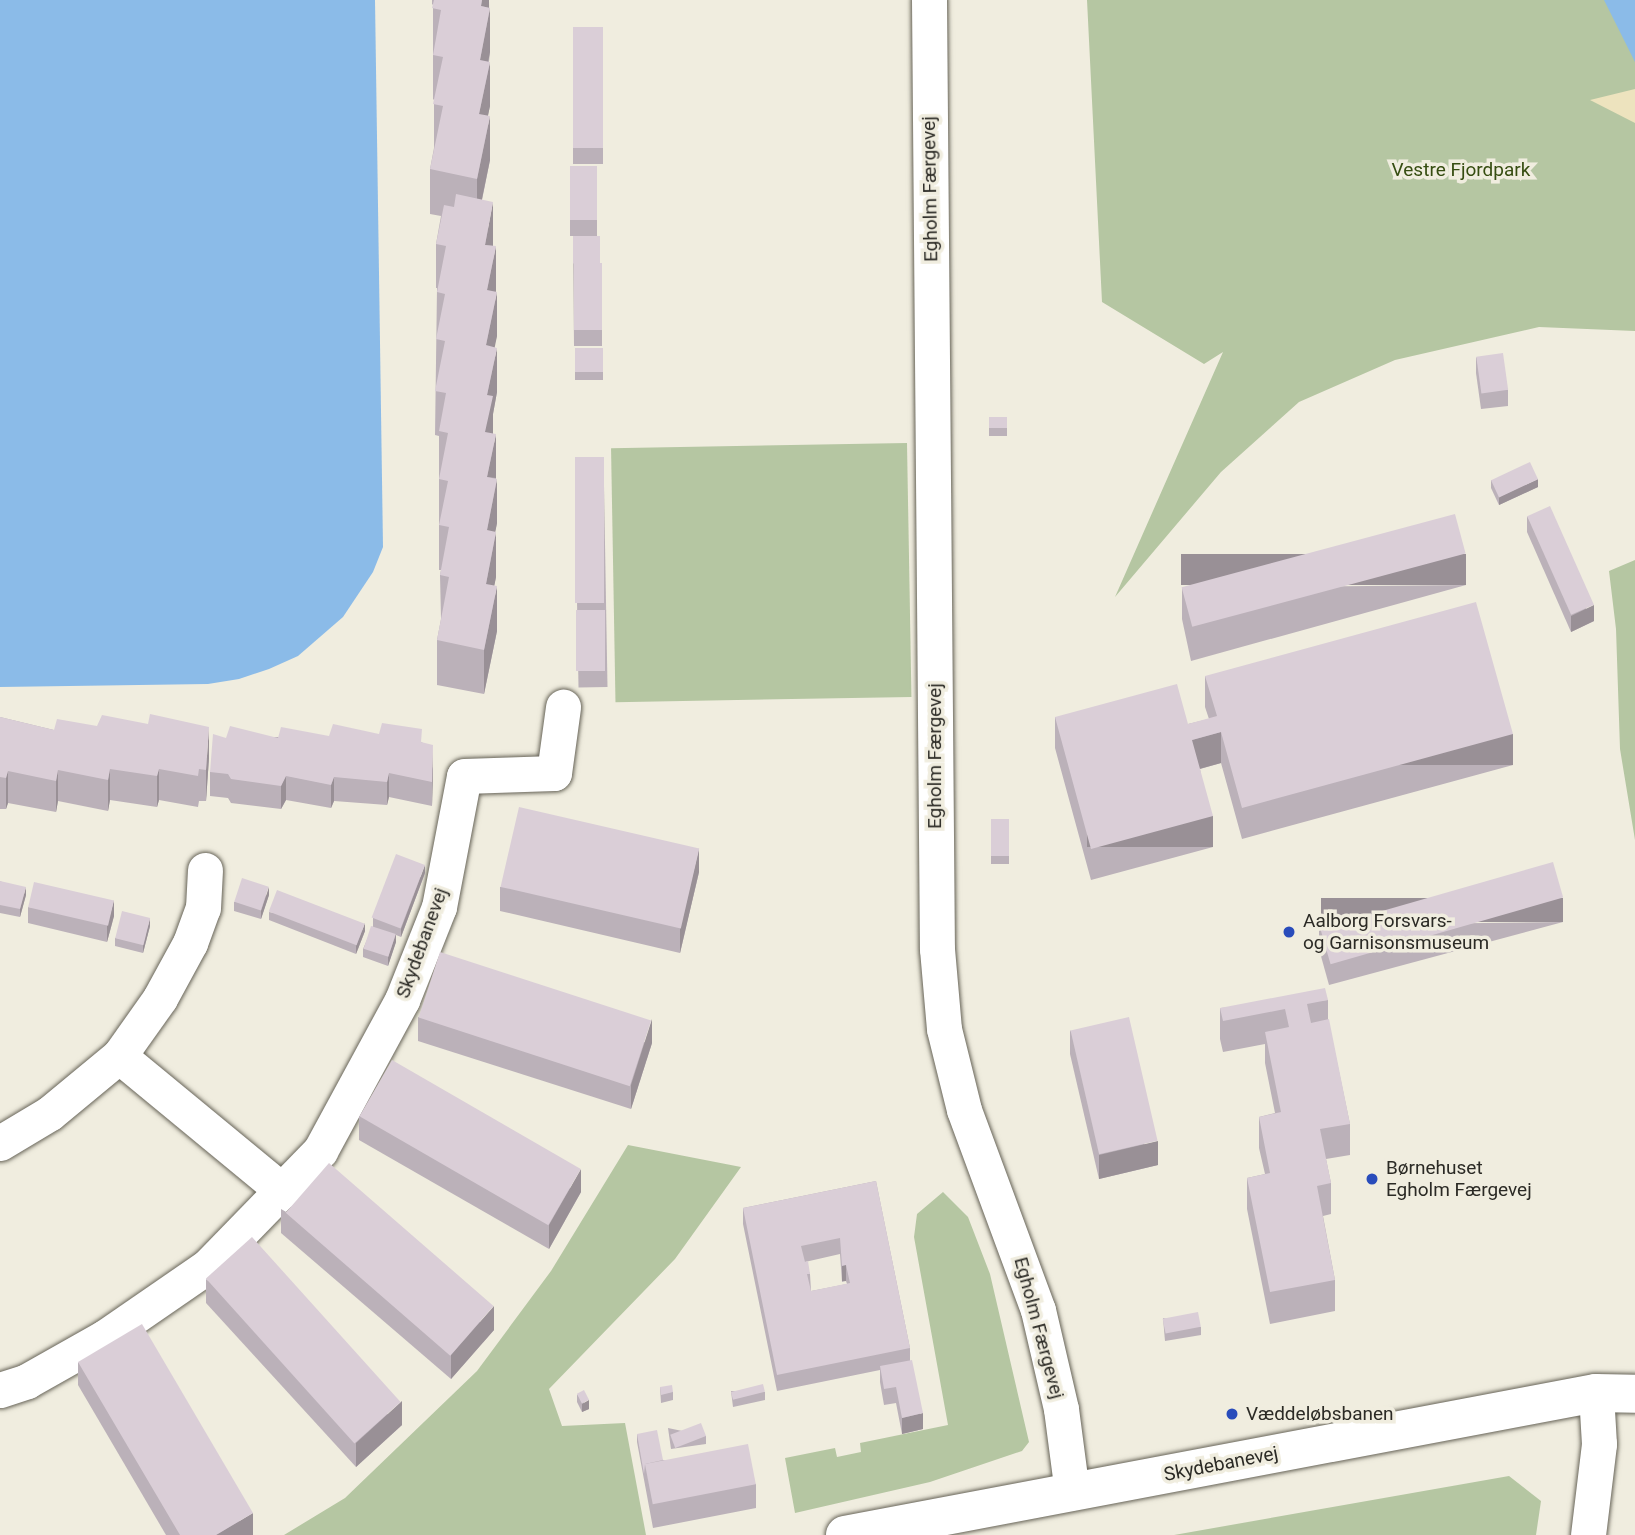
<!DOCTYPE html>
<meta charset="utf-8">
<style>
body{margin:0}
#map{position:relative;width:1635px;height:1535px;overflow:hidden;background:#f0eddf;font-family:Roboto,sans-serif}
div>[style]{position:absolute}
.green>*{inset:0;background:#b5c6a2;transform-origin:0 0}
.sand>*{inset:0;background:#ede3be}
.water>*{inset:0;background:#8bbbe8}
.roads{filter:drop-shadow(0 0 2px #676458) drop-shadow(0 0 2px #676458)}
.street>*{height:35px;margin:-17.5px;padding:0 17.5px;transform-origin:17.5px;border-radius:17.5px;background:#fff}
.secondary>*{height:38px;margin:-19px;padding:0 19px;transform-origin:19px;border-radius:19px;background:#fff}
.wall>*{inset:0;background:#bbb1b9;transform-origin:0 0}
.shaded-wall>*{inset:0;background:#999096;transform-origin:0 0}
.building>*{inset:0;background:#daced7;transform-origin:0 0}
.dots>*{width:19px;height:19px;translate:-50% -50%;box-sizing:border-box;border:4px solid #f0eddf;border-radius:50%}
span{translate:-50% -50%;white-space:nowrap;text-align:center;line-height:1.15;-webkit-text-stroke:7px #f0eddf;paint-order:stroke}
.park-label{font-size:19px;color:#364d11}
.street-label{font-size:19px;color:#2b2a25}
.poi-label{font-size:19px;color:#2b2a25}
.left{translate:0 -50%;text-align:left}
</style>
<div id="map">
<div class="green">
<div style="clip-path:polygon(1087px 0,1635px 0,1635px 331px,1539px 327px,1395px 360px,1299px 402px,1221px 472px,1115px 597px,1223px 352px,1204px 364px,1102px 302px)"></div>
<div style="left:907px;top:443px;width:254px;height:296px;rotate:89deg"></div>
<div style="clip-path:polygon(1635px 560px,1635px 840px,1620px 749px,1616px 629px,1609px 571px)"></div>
<div style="clip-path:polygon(628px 1145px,741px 1167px,675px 1259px,549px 1389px,562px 1426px,625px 1423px,646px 1535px,284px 1535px,345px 1498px,477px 1371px,551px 1271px)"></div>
<div style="clip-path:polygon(943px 1192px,968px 1217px,990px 1274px,1029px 1442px,1022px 1451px,930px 1482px,795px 1513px,785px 1458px,835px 1448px,837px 1457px,861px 1452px,860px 1443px,948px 1425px,914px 1237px,917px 1214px)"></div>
<div style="clip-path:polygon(1509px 1476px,1541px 1501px,1536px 1535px,1174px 1535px)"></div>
</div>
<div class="sand">
<div style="clip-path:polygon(1635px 89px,1635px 123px,1590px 100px)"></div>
</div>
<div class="water">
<div style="clip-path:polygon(0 0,375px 0,383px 547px,373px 572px,343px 617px,298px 656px,269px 669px,239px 679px,208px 684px,0 687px)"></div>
<div style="clip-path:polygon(1604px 0,1635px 0,1635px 62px)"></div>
</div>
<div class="roads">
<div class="street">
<div style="left:929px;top:0;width:949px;rotate:89.52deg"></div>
<div style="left:937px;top:949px;width:80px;rotate:85deg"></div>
<div style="left:944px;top:1029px;width:83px;rotate:76.1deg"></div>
<div style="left:964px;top:1110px;width:213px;rotate:69.7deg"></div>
<div style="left:1038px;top:1310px;width:102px;rotate:76.9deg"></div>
<div style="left:1061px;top:1409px;width:84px;rotate:82.5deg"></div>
<div style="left:119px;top:1056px;width:212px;rotate:39.5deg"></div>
<div style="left:0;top:1143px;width:58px;rotate:-31deg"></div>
<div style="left:50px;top:1113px;width:89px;rotate:-39.6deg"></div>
<div style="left:119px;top:1056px;width:71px;rotate:-54.7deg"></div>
<div style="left:160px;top:998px;width:63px;rotate:-61.4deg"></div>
<div style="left:190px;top:943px;width:37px;rotate:-70deg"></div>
<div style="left:203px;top:908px;width:38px;rotate:-87deg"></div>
<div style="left:0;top:1390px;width:28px;rotate:-18deg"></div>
<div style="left:27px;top:1381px;width:90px;rotate:-29.4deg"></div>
<div style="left:105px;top:1337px;width:125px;rotate:-34.6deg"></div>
<div style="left:208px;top:1266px;width:161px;rotate:-45.8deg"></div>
<div style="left:320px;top:1151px;width:172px;rotate:-61.5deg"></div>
<div style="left:402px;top:1000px;width:100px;rotate:-68.3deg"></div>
<div style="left:439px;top:907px;width:133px;rotate:-79.2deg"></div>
<div style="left:464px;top:776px;width:90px;rotate:-1.9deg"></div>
<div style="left:554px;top:773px;width:67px;rotate:-82.2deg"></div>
<div style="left:1588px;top:1535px;width:92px;rotate:-83.1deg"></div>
<div style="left:1599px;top:1444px;width:51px;rotate:-93.4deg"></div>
</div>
<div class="secondary">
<div style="left:845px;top:1535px;width:764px;rotate:-10.71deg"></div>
<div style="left:1596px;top:1393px;width:39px;rotate:1deg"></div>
</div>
</div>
<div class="wall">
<div style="clip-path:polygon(432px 0,489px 0,490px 52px,489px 62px,490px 106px,488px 115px,490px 160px,482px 200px,493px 246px,495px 292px,497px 336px,494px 347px,497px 392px,493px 414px,493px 433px,496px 479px,497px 523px,495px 532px,496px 577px,494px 586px,497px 631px,484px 694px,437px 685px,437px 640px,441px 619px,440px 575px,441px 570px,439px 570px,439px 436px,435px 435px,437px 288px,436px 288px,436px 244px,441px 216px,430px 214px,430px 169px,434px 148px,434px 100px,433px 99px,433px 5px,432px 4px)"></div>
<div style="left:573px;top:27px;width:30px;height:137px"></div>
<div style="left:570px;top:166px;width:27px;height:70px"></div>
<div style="clip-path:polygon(573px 236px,600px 263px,602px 263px,602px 346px,574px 346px)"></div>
<div style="left:575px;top:348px;width:28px;height:32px"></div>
<div style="clip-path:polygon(1476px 357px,1508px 390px,1508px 406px,1481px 409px,1476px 373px)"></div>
<div style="left:989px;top:417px;width:18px;height:19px"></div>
<div style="clip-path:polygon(1491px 480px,1538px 487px,1499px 505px,1491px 488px)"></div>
<div style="left:604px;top:486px;width:201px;height:29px;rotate:89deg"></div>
<div style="clip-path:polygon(1527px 516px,1594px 621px,1571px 632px,1527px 532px)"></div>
<div style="clip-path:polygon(1466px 585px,1191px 661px,1182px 619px,1182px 588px)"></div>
<div style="clip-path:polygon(1205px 676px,1513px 765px,1242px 839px,1221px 763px,1200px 769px,1213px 847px,1091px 880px,1055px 748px,1055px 717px,1188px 724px,1209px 719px,1205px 707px)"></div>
<div style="clip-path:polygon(0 717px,54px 730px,209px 758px,206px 801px,199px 801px,198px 807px,159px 800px,157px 807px,110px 800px,108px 811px,58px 801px,56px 812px,8px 803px,6px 809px,0 809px)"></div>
<div style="clip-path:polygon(329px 736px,422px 742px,433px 769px,432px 806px,389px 797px,387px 805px,334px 801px,331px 808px,286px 800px,281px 809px,231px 803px,228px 798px,210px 796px,210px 772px,226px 738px)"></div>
<div style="left:991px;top:819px;width:18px;height:45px"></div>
<div style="clip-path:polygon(699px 872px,680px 953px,500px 911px,500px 887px)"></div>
<div style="clip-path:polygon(425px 873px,401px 937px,396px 935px,396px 942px,388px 966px,363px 957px,363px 949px,373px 926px,373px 918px)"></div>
<div style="clip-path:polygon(0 881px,26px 895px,20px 917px,0 913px)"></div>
<div style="clip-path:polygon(269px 895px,261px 919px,234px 911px,234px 902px)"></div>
<div style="clip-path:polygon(28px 907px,114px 916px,107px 942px,28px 923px)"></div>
<div style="clip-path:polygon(269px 912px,365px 931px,356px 954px,269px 920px)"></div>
<div style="clip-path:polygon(1563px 922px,1329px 985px,1319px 949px,1319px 925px)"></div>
<div style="clip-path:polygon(150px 926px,143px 953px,115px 946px,115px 938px)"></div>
<div style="clip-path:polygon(1328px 1000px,1328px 1019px,1350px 1124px,1350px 1155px,1326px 1159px,1331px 1183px,1331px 1214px,1323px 1216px,1335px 1280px,1335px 1311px,1270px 1324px,1247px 1209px,1247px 1178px,1265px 1174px,1259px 1148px,1259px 1117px,1275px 1113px,1265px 1063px,1265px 1044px,1223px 1052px,1220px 1039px,1220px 1008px)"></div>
<div style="clip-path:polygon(418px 1017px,652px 1043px,631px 1109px,418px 1041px)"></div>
<div style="clip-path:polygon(1070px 1030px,1158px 1165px,1099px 1179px,1070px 1054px)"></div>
<div style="clip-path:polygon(359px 1116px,581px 1192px,549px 1249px,359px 1140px)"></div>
<div style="clip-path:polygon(evenodd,876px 1181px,910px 1348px,910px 1361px,923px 1429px,902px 1434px,896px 1403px,884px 1405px,880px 1382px,880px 1370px,777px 1391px,743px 1224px,743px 1208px,876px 1181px,840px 1254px,842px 1282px,846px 1281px,847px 1284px,811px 1291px,810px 1274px,805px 1262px,840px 1254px)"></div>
<div style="clip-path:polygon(281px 1209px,494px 1330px,451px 1379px,281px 1233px)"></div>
<div style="clip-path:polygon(206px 1279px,402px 1425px,356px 1467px,206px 1303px)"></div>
<div style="clip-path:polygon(1163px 1318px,1201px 1327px,1201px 1335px,1165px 1341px)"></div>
<div style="clip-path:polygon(78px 1362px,253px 1535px,166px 1535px,78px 1385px)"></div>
<div style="clip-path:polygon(660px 1387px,673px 1392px,673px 1400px,661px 1403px)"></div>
<div style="clip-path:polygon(731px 1391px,765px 1392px,765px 1400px,733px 1407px)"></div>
<div style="clip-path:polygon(577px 1394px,589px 1409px,582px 1412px,577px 1402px)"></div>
<div style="clip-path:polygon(668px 1428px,706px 1436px,706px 1444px,671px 1449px)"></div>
<div style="clip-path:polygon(637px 1434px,663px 1460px,756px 1484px,756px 1508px,653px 1528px,637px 1442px)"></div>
</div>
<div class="shaded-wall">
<div style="clip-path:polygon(482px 0,489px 0,489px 8px,481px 6px)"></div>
<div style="clip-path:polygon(490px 8px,490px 52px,480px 104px,480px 60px)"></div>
<div style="clip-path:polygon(490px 62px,490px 106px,479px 158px,479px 114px)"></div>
<div style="clip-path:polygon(490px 116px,490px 160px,477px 223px,477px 179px)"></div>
<div style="clip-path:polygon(493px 202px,493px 246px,485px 245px)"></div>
<div style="clip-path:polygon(496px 246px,496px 291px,487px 335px,487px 290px)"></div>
<div style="clip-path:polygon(497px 292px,497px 336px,486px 390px,486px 345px)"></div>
<div style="clip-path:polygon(497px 348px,497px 392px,493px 414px,493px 441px,485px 432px,487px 395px)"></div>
<div style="clip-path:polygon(496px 434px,496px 478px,487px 477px)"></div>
<div style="clip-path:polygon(497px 479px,497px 523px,487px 575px,487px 530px)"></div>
<div style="clip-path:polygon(1538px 479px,1538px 487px,1499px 505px,1499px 497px)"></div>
<div style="clip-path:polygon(496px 532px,496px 577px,486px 629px,486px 584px)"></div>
<div style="left:1466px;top:554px;width:31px;height:285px;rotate:90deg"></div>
<div style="clip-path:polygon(497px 586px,497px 631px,484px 694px,484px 650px)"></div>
<div style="clip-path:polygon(1594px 605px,1594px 621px,1571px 632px,1571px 616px)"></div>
<div style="clip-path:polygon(209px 727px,209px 758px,206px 801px,206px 770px)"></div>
<div style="clip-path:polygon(1221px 732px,1221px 763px,1192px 771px,1192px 740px)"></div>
<div style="left:1513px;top:734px;width:31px;height:281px;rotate:90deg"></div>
<div style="clip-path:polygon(433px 745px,433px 769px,432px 806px,432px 782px)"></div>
<div style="clip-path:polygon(110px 769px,110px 800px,108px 811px,108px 780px)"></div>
<div style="clip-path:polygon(159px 769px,159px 800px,157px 807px,157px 776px)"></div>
<div style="clip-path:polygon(58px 770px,58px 801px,56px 812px,56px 781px)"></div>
<div style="clip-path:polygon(8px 771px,8px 803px,6px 809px,6px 778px)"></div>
<div style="clip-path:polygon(389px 773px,389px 797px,387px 805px,387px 782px)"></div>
<div style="clip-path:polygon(286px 776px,286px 800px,281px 809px,281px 786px)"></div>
<div style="clip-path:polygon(334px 777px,334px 801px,331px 808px,331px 785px)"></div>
<div style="left:1213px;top:816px;width:31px;height:126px;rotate:90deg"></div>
<div style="clip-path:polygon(699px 848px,699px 872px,680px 953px,680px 929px)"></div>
<div style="clip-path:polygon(425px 865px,425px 873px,401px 937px,401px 929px)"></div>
<div style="clip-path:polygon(26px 887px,26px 895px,20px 917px,20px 909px)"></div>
<div style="clip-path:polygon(269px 887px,269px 895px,261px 919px,261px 911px)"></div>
<div style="left:1563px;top:898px;width:24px;height:242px;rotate:90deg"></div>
<div style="clip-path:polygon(114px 900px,114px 916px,107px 942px,107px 926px)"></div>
<div style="clip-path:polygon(150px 918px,150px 926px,143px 953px,143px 945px)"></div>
<div style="clip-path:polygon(365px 923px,365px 931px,356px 954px,356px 946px)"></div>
<div style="clip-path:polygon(396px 934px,396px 942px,388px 966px,388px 957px)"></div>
<div style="clip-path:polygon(652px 1019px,652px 1043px,631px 1109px,631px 1085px)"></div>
<div style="clip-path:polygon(1158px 1141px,1158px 1165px,1099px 1179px,1099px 1155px)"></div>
<div style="clip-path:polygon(581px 1169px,581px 1192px,549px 1249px,549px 1225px)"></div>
<div style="left:846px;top:1265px;width:16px;height:4px;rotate:90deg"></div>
<div style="clip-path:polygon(494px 1306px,494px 1330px,451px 1379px,451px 1355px)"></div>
<div style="clip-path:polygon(589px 1400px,589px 1409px,582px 1412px,582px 1404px)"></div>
<div style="clip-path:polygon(402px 1401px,402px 1425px,356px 1467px,356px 1443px)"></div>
<div style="clip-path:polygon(923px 1413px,923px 1429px,902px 1434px,902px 1418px)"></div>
<div style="clip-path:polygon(253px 1513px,253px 1535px,216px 1535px)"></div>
</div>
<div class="building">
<div style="clip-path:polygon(434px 0,482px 0,481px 6px,490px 8px,480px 60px,490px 62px,479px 114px,490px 116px,477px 179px,430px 169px,443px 106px,433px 104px,443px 57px,433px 55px,441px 10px,432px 8px)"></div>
<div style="left:573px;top:27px;width:30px;height:121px"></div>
<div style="left:570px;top:166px;width:27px;height:54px"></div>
<div style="clip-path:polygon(456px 194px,493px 202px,485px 245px,496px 246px,487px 290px,497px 292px,486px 345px,497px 348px,487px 395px,493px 396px,485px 432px,496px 434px,487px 477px,497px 479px,487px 530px,496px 532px,486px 584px,497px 586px,484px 650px,437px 640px,449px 577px,440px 575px,449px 527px,439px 525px,448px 481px,439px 479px,448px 433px,439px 431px,446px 393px,435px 391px,445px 341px,436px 339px,445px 294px,437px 292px,446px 246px,436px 244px,444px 205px,454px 207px)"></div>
<div style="clip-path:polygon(573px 236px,600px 236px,600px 263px,574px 263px,573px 264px)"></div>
<div style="left:574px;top:263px;width:28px;height:67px"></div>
<div style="left:575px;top:348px;width:28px;height:24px"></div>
<div style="left:1503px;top:353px;width:37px;height:27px;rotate:82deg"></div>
<div style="left:989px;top:417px;width:18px;height:11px"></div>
<div style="left:575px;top:457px;width:29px;height:26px"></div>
<div style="left:1530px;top:462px;width:19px;height:43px;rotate:65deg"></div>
<div style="left:575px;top:483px;width:29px;height:120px"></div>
<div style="left:1550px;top:506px;width:108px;height:25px;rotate:66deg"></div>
<div style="left:1455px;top:514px;width:41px;height:283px;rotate:75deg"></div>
<div style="clip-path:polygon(1476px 602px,1513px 734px,1242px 808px,1221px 732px,1192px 740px,1213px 816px,1091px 849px,1055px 717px,1177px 684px,1188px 724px,1217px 716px,1205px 676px)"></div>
<div style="left:576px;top:610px;width:29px;height:61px"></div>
<div style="clip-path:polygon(150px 714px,209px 727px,206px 770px,199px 769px,198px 776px,159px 769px,157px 776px,110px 769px,108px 780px,58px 770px,56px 781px,8px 771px,6px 778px,0 777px,0 717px,54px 730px,57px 719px,97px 726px,102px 715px,148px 724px)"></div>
<div style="clip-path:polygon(382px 723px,422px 729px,421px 742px,433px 745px,432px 782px,389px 773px,387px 782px,334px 777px,331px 785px,286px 776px,281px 786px,231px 779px,228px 774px,210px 772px,213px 734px,226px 738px,230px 726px,278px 738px,281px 727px,329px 736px,333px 724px,379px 734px)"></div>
<div style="left:519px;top:807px;width:185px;height:82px;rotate:13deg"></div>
<div style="left:991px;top:819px;width:18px;height:37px"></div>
<div style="left:396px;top:854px;width:31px;height:68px;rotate:21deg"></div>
<div style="left:1553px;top:862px;width:37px;height:242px;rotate:74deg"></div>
<div style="left:242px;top:878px;width:28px;height:25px;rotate:18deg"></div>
<div style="clip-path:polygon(0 881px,26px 887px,20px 909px,0 905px)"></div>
<div style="left:34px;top:882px;width:82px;height:26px;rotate:13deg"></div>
<div style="left:277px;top:890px;width:94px;height:23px;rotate:21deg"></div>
<div style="left:122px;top:911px;width:29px;height:28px;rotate:14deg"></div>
<div style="left:371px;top:926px;width:26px;height:24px;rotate:18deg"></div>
<div style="left:440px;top:952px;width:222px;height:69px;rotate:18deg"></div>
<div style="clip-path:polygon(1325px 988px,1328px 1000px,1307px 1004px,1311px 1023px,1329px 1019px,1350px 1124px,1320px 1129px,1331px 1183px,1317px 1186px,1335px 1280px,1270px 1292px,1247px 1178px,1270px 1173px,1259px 1117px,1281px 1112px,1265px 1032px,1289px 1027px,1285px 1009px,1223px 1021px,1220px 1008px)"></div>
<div style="left:1129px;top:1017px;width:127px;height:60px;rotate:77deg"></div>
<div style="left:392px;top:1060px;width:218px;height:65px;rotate:30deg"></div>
<div style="left:329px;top:1163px;width:218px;height:66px;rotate:41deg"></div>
<div style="clip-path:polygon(evenodd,876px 1181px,910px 1348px,777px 1375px,743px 1208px,876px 1181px,840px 1238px,842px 1266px,846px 1265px,850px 1283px,811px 1291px,807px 1274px,810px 1274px,808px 1261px,805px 1262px,801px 1246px,840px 1238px)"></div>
<div style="left:252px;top:1237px;width:222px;height:62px;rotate:48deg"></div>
<div style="left:1198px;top:1312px;width:15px;height:36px;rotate:79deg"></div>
<div style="clip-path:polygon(142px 1324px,253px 1513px,216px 1535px,180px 1535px,78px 1362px)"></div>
<div style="clip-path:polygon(912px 1360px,923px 1413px,902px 1418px,896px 1387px,884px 1389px,880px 1366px)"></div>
<div style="left:763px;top:1384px;width:8px;height:33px;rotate:76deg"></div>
<div style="clip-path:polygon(672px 1385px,673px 1392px,661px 1395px,660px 1387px)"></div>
<div style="left:584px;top:1390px;width:11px;height:8px;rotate:63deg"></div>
<div style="left:701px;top:1423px;width:14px;height:33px;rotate:69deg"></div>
<div style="clip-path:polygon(657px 1430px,663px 1460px,645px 1464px,644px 1474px,637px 1434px)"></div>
<div style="left:748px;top:1444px;width:41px;height:105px;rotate:79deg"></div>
</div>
<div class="dots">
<div style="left:1289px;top:932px;background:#294cbb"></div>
<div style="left:1372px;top:1179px;background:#294cbb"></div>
<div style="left:1232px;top:1414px;background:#294cbb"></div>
</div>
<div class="park-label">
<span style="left:1461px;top:170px">Vestre Fjordpark</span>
</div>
<div class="street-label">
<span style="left:930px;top:189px;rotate:-91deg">Egholm Færgevej</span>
<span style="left:935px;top:756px;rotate:-90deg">Egholm Færgevej</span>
<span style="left:422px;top:943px;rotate:-70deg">Skydebanevej</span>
<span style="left:1039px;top:1328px;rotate:75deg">Egholm Færgevej</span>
<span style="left:1221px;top:1464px;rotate:-11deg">Skydebanevej</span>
</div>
<div class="poi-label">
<span class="left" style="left:1303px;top:932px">Aalborg Forsvars-<br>og Garnisonsmuseum</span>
<span class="left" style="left:1386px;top:1179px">Børnehuset<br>Egholm Færgevej</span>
<span class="left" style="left:1246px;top:1414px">Væddeløbsbanen</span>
</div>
</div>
